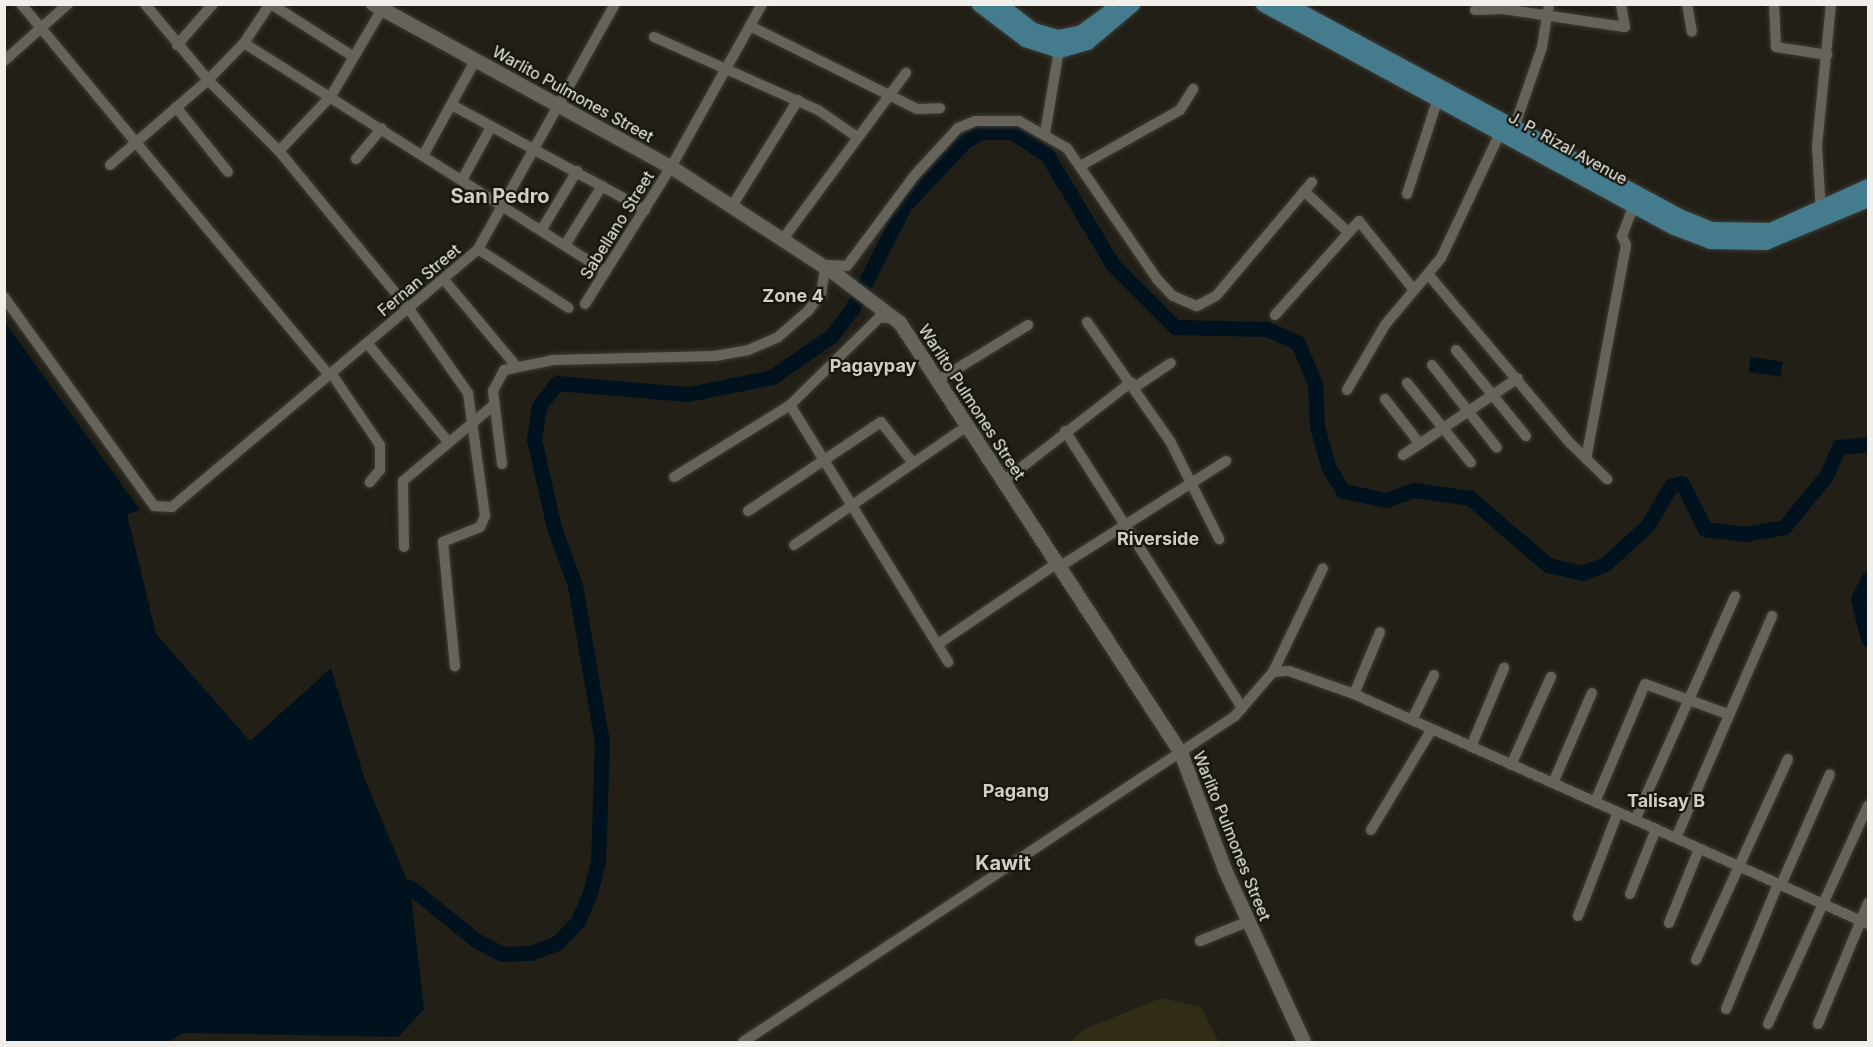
<!DOCTYPE html>
<style>
body{margin:0}
#map{position:relative;width:1873px;height:1047px;overflow:hidden;background:#211f16;font-family:Inter,sans-serif}
div>[style]{position:absolute}
.green>*{inset:0;background:#312c16}
.water>*{inset:0;background:#00121d;transform-origin:0 0}
.river>*{height:15px;margin:-7.5px;padding:0 7.5px;transform-origin:7.5px;border-radius:7.5px;background:#00121d}
.roads{filter:drop-shadow(0 0 2px #3d3c36) drop-shadow(0 0 2px #3d3c36)}
.street>*{height:10px;margin:-5px;padding:0 5px;transform-origin:5px;border-radius:5px;background:#66645a}
.secondary>*{height:14px;margin:-7px;padding:0 7px;transform-origin:7px;border-radius:7px;background:#66645a}
.primary>*{height:15px;margin:-7.5px;padding:0 7.5px;transform-origin:7.5px;border-radius:7.5px;background:#447c8e}
span{translate:-50% -50%;white-space:nowrap;text-align:center;line-height:1.15;-webkit-text-stroke:4.5px #17160d;paint-order:stroke}
.street-label{font-size:16px;color:#f0efe9}
.neighbourhood-label{font-size:18px;color:#d1cfc4;font-weight:700}
.quarter-label{font-size:20px;color:#d1cfc4;font-weight:700}
.frame{position:absolute;inset:0;border:6px solid #f0efe9;pointer-events:none}
</style>
<div id="map">
<div class="green">
<div style="clip-path:polygon(1161px 998px,1201px 1007px,1219px 1042px,1070px 1042px,1085px 1029px)"></div>
</div>
<div class="water">
<div style="clip-path:polygon(4px 321px,140px 510px,127px 514px,156px 634px,250px 741px,331px 668px,364px 777px,410px 887px,424px 1009px,398px 1037px,183px 1033px,168px 1042px,5px 1042px)"></div>
<div style="left:1751px;top:357px;width:32px;height:15px;rotate:9deg"></div>
</div>
<div class="river">
<div style="left:1868px;top:579px;width:22px;rotate:117deg"></div>
<div style="left:1858px;top:599px;width:41px;rotate:76deg"></div>
<div style="left:410px;top:887px;width:86px;rotate:38.9deg"></div>
<div style="left:477px;top:941px;width:28px;rotate:27deg"></div>
<div style="left:502px;top:954px;width:29px;rotate:-2deg"></div>
<div style="left:531px;top:953px;width:28px;rotate:-21deg"></div>
<div style="left:557px;top:943px;width:30px;rotate:-46deg"></div>
<div style="left:578px;top:921px;width:30px;rotate:-67deg"></div>
<div style="left:590px;top:893px;width:32px;rotate:-76deg"></div>
<div style="left:598px;top:862px;width:120px;rotate:-88.1deg"></div>
<div style="left:602px;top:742px;width:159px;rotate:-99.8deg"></div>
<div style="left:575px;top:585px;width:61px;rotate:-110.2deg"></div>
<div style="left:554px;top:528px;width:91px;rotate:-102.7deg"></div>
<div style="left:534px;top:439px;width:33px;rotate:-81deg"></div>
<div style="left:539px;top:406px;width:29px;rotate:-52deg"></div>
<div style="left:557px;top:383px;width:131px;rotate:4.8deg"></div>
<div style="left:688px;top:394px;width:86px;rotate:-11.4deg"></div>
<div style="left:772px;top:377px;width:72px;rotate:-34.8deg"></div>
<div style="left:831px;top:336px;width:34px;rotate:-52deg"></div>
<div style="left:852px;top:309px;width:115px;rotate:-63.2deg"></div>
<div style="left:904px;top:206px;width:89px;rotate:-46.8deg"></div>
<div style="left:965px;top:141px;width:19px;rotate:-28deg"></div>
<div style="left:982px;top:132px;width:30px"></div>
<div style="left:1012px;top:132px;width:42px;rotate:33.3deg"></div>
<div style="left:1047px;top:155px;width:128px;rotate:59deg"></div>
<div style="left:1113px;top:265px;width:88px;rotate:45deg"></div>
<div style="left:1175px;top:327px;width:92px;rotate:1.2deg"></div>
<div style="left:1267px;top:329px;width:34px;rotate:24deg"></div>
<div style="left:1298px;top:343px;width:44px;rotate:67.5deg"></div>
<div style="left:1315px;top:384px;width:42px;rotate:87.3deg"></div>
<div style="left:1317px;top:426px;width:41px;rotate:74.6deg"></div>
<div style="left:1328px;top:466px;width:29px;rotate:59deg"></div>
<div style="left:1343px;top:491px;width:44px;rotate:11.8deg"></div>
<div style="left:1386px;top:500px;width:30px;rotate:-20deg"></div>
<div style="left:1414px;top:490px;width:57px;rotate:8.1deg"></div>
<div style="left:1470px;top:498px;width:103px;rotate:40.7deg"></div>
<div style="left:1548px;top:565px;width:35px;rotate:13deg"></div>
<div style="left:1582px;top:573px;width:25px;rotate:-21deg"></div>
<div style="left:1605px;top:564px;width:57px;rotate:-42.1deg"></div>
<div style="left:1647px;top:526px;width:47px;rotate:-59deg"></div>
<div style="left:1671px;top:486px;width:11px;rotate:-15deg"></div>
<div style="left:1682px;top:483px;width:51px;rotate:63.4deg"></div>
<div style="left:1705px;top:529px;width:40px;rotate:7.1deg"></div>
<div style="left:1745px;top:534px;width:40px;rotate:-10deg"></div>
<div style="left:1784px;top:527px;width:66px;rotate:-50.5deg"></div>
<div style="left:1826px;top:476px;width:32px;rotate:-66deg"></div>
<div style="left:1839px;top:447px;width:29px;rotate:-6deg"></div>
</div>
<div class="roads">
<div class="street">
<div style="left:21px;top:4px;width:482px;rotate:50.3deg"></div>
<div style="left:145px;top:4px;width:99px;rotate:50.3deg"></div>
<div style="left:208px;top:80px;width:100px;rotate:45deg"></div>
<div style="left:279px;top:151px;width:205px;rotate:50.6deg"></div>
<div style="left:409px;top:309px;width:103px;rotate:54.9deg"></div>
<div style="left:468px;top:393px;width:124px;rotate:82.1deg"></div>
<div style="left:485px;top:516px;width:12px;rotate:114deg"></div>
<div style="left:480px;top:527px;width:40px;rotate:158deg"></div>
<div style="left:443px;top:542px;width:125px;rotate:84.5deg"></div>
<div style="left:271px;top:4px;width:98px;rotate:32.6deg"></div>
<div style="left:1687px;top:4px;width:28px;rotate:80deg"></div>
<div style="left:1774px;top:4px;width:43px;rotate:87.3deg"></div>
<div style="left:1776px;top:47px;width:52px;rotate:8.9deg"></div>
<div style="left:1475px;top:10px;width:28px;rotate:-2deg"></div>
<div style="left:1503px;top:9px;width:123px;rotate:8.4deg"></div>
<div style="left:1625px;top:27px;width:23px;rotate:-100deg"></div>
<div style="left:750px;top:26px;width:186px;rotate:26.4deg"></div>
<div style="left:917px;top:109px;width:23px;rotate:-2deg"></div>
<div style="left:654px;top:37px;width:180px;rotate:24deg"></div>
<div style="left:818px;top:110px;width:47px;rotate:34.7deg"></div>
<div style="left:244px;top:43px;width:428px;rotate:32.3deg"></div>
<div style="left:177px;top:45px;width:55px;rotate:-48.7deg"></div>
<div style="left:4px;top:61px;width:86px;rotate:-41.7deg"></div>
<div style="left:452px;top:105px;width:220px;rotate:28.5deg"></div>
<div style="left:176px;top:107px;width:83px;rotate:51.3deg"></div>
<div style="left:1515px;top:125px;width:83px;rotate:-70.9deg"></div>
<div style="left:1542px;top:47px;width:44px;rotate:-80.8deg"></div>
<div style="left:1045px;top:133px;width:84px;rotate:-80.4deg"></div>
<div style="left:279px;top:151px;width:76px;rotate:-46.6deg"></div>
<div style="left:331px;top:96px;width:101px;rotate:-59.6deg"></div>
<div style="left:424px;top:154px;width:108px;rotate:-61.3deg"></div>
<div style="left:356px;top:159px;width:40px;rotate:-50deg"></div>
<div style="left:110px;top:165px;width:130px;rotate:-40.9deg"></div>
<div style="left:208px;top:80px;width:52px;rotate:-45.8deg"></div>
<div style="left:244px;top:43px;width:47px;rotate:-56.3deg"></div>
<div style="left:1082px;top:165px;width:112px;rotate:-29.3deg"></div>
<div style="left:1180px;top:110px;width:25px;rotate:-58deg"></div>
<div style="left:463px;top:178px;width:58px;rotate:-61.2deg"></div>
<div style="left:1304px;top:191px;width:59px;rotate:42.9deg"></div>
<div style="left:1407px;top:194px;width:101px;rotate:-72.1deg"></div>
<div style="left:732px;top:206px;width:125px;rotate:-58.1deg"></div>
<div style="left:1821px;top:213px;width:67px;rotate:-93.4deg"></div>
<div style="left:1817px;top:146px;width:143px;rotate:-84.4deg"></div>
<div style="left:542px;top:229px;width:68px;rotate:-58.9deg"></div>
<div style="left:783px;top:239px;width:207px;rotate:-53.5deg"></div>
<div style="left:565px;top:245px;width:70px;rotate:-57.9deg"></div>
<div style="left:478px;top:249px;width:108px;rotate:33deg"></div>
<div style="left:826px;top:265px;width:21px;rotate:3deg"></div>
<div style="left:847px;top:266px;width:112px;rotate:-53.3deg"></div>
<div style="left:914px;top:176px;width:65px;rotate:-47.5deg"></div>
<div style="left:958px;top:128px;width:18px;rotate:-22deg"></div>
<div style="left:975px;top:121px;width:44px"></div>
<div style="left:1019px;top:121px;width:55px;rotate:29.4deg"></div>
<div style="left:1067px;top:148px;width:159px;rotate:55.5deg"></div>
<div style="left:1157px;top:279px;width:23px;rotate:47deg"></div>
<div style="left:1173px;top:296px;width:26px;rotate:23deg"></div>
<div style="left:1197px;top:306px;width:21px;rotate:-28deg"></div>
<div style="left:1216px;top:296px;width:149px;rotate:-49.9deg"></div>
<div style="left:1428px;top:274px;width:221px;rotate:50deg"></div>
<div style="left:1570px;top:443px;width:52px;rotate:44.2deg"></div>
<div style="left:445px;top:281px;width:111px;rotate:50.1deg"></div>
<div style="left:4px;top:297px;width:257px;rotate:54.3deg"></div>
<div style="left:154px;top:506px;width:18px;rotate:3deg"></div>
<div style="left:172px;top:507px;width:400px;rotate:-40.1deg"></div>
<div style="left:478px;top:249px;width:281px;rotate:-60.8deg"></div>
<div style="left:585px;top:304px;width:162px;rotate:-57.9deg"></div>
<div style="left:671px;top:167px;width:187px;rotate:-60.8deg"></div>
<div style="left:1275px;top:315px;width:126px;rotate:-48.2deg"></div>
<div style="left:1359px;top:221px;width:88px;rotate:51.4deg"></div>
<div style="left:1087px;top:322px;width:145px;rotate:55.1deg"></div>
<div style="left:1170px;top:441px;width:110px;rotate:63.4deg"></div>
<div style="left:367px;top:343px;width:129px;rotate:50.6deg"></div>
<div style="left:1456px;top:350px;width:111px;rotate:50.9deg"></div>
<div style="left:1432px;top:365px;width:105px;rotate:51.9deg"></div>
<div style="left:331px;top:373px;width:87px;rotate:55.8deg"></div>
<div style="left:380px;top:445px;width:25px;rotate:90deg"></div>
<div style="left:380px;top:470px;width:16px;rotate:130deg"></div>
<div style="left:937px;top:381px;width:107px;rotate:-31.6deg"></div>
<div style="left:1407px;top:383px;width:102px;rotate:51.3deg"></div>
<div style="left:1135px;top:387px;width:43px;rotate:-33.7deg"></div>
<div style="left:1347px;top:390px;width:75px;rotate:-59.7deg"></div>
<div style="left:1385px;top:325px;width:87px;rotate:-50.1deg"></div>
<div style="left:1441px;top:258px;width:145px;rotate:-64.7deg"></div>
<div style="left:1385px;top:399px;width:57px;rotate:52.1deg"></div>
<div style="left:790px;top:405px;width:302px;rotate:58.4deg"></div>
<div style="left:1065px;top:431px;width:329px;rotate:57.4deg"></div>
<div style="left:1403px;top:455px;width:138px;rotate:-33.8deg"></div>
<div style="left:1586px;top:459px;width:218px;rotate:-79.4deg"></div>
<div style="left:1626px;top:245px;width:10px;rotate:-114deg"></div>
<div style="left:1622px;top:236px;width:34px;rotate:-69deg"></div>
<div style="left:502px;top:464px;width:74px;rotate:-97deg"></div>
<div style="left:493px;top:391px;width:24px;rotate:-62deg"></div>
<div style="left:504px;top:370px;width:50px;rotate:-11.5deg"></div>
<div style="left:553px;top:360px;width:162px;rotate:-1.4deg"></div>
<div style="left:715px;top:356px;width:34px;rotate:-10deg"></div>
<div style="left:748px;top:350px;width:33px;rotate:-23deg"></div>
<div style="left:778px;top:337px;width:40px;rotate:-41deg"></div>
<div style="left:808px;top:311px;width:21px;rotate:-53deg"></div>
<div style="left:821px;top:294px;width:25px;rotate:-81deg"></div>
<div style="left:674px;top:477px;width:137px;rotate:-31.8deg"></div>
<div style="left:790px;top:405px;width:126px;rotate:-44.4deg"></div>
<div style="left:880px;top:317px;width:15px;rotate:8deg"></div>
<div style="left:1004px;top:481px;width:161px;rotate:-37.9deg"></div>
<div style="left:748px;top:511px;width:160px;rotate:-33.8deg"></div>
<div style="left:881px;top:422px;width:52px;rotate:52deg"></div>
<div style="left:794px;top:545px;width:209px;rotate:-34.5deg"></div>
<div style="left:404px;top:547px;width:66px;rotate:-90.9deg"></div>
<div style="left:403px;top:481px;width:119px;rotate:-39.9deg"></div>
<div style="left:1059px;top:567px;width:198px;rotate:-32.4deg"></div>
<div style="left:938px;top:644px;width:144px;rotate:-34.2deg"></div>
<div style="left:1273px;top:672px;width:16px;rotate:-4deg"></div>
<div style="left:1289px;top:671px;width:69px;rotate:19.5deg"></div>
<div style="left:1354px;top:694px;width:563px;rotate:24.11deg"></div>
<div style="left:1354px;top:694px;width:67px;rotate:-67.2deg"></div>
<div style="left:1412px;top:720px;width:50px;rotate:-63.9deg"></div>
<div style="left:1471px;top:747px;width:86px;rotate:-67.3deg"></div>
<div style="left:1511px;top:765px;width:97px;rotate:-65.6deg"></div>
<div style="left:1553px;top:783px;width:98px;rotate:-66.6deg"></div>
<div style="left:1595px;top:802px;width:128px;rotate:-67deg"></div>
<div style="left:1645px;top:684px;width:90px;rotate:20deg"></div>
<div style="left:1635px;top:820px;width:245px;rotate:-65.9deg"></div>
<div style="left:1371px;top:830px;width:118px;rotate:-58.9deg"></div>
<div style="left:1676px;top:838px;width:242px;rotate:-66.6deg"></div>
<div style="left:1781px;top:885px;width:121px;rotate:-66.2deg"></div>
<div style="left:1630px;top:894px;width:70px;rotate:-68.2deg"></div>
<div style="left:1578px;top:916px;width:111px;rotate:-69deg"></div>
<div style="left:1669px;top:923px;width:80px;rotate:-67.9deg"></div>
<div style="left:1200px;top:941px;width:53px;rotate:-22.2deg"></div>
<div style="left:1696px;top:960px;width:221px;rotate:-65.4deg"></div>
<div style="left:1726px;top:1009px;width:135px;rotate:-67.4deg"></div>
<div style="left:1768px;top:1024px;width:240px;rotate:-65.4deg"></div>
<div style="left:1818px;top:1024px;width:131px;rotate:-67.5deg"></div>
<div style="left:743px;top:1042px;width:590px;rotate:-33.53deg"></div>
<div style="left:1235px;top:716px;width:58px;rotate:-49.2deg"></div>
<div style="left:1273px;top:672px;width:115px;rotate:-64.3deg"></div>
</div>
<div class="secondary">
<div style="left:373px;top:4px;width:340px;rotate:28.7deg"></div>
<div style="left:671px;top:167px;width:199px;rotate:33.1deg"></div>
<div style="left:838px;top:276px;width:78px;rotate:37.2deg"></div>
<div style="left:900px;top:323px;width:514px;rotate:56.84deg"></div>
<div style="left:1181px;top:753px;width:125px;rotate:69.4deg"></div>
<div style="left:1225px;top:870px;width:189px;rotate:65.3deg"></div>
</div>
<div class="primary">
<div style="left:979px;top:4px;width:58px;rotate:37.3deg"></div>
<div style="left:1025px;top:39px;width:36px;rotate:18deg"></div>
<div style="left:1059px;top:50px;width:29px;rotate:-16deg"></div>
<div style="left:1087px;top:42px;width:59px;rotate:-40.2deg"></div>
<div style="left:999px;top:4px;width:43px;rotate:37.4deg"></div>
<div style="left:1033px;top:30px;width:26px;rotate:16deg"></div>
<div style="left:1058px;top:37px;width:24px;rotate:-12deg"></div>
<div style="left:1081px;top:32px;width:37px;rotate:-36deg"></div>
<div style="left:1263px;top:4px;width:468px;rotate:28.5deg"></div>
<div style="left:1674px;top:227px;width:39px;rotate:21deg"></div>
<div style="left:1710px;top:241px;width:55px;rotate:1deg"></div>
<div style="left:1765px;top:242px;width:112px;rotate:-22.7deg"></div>
<div style="left:1287px;top:4px;width:446px;rotate:28.4deg"></div>
<div style="left:1679px;top:216px;width:35px;rotate:22deg"></div>
<div style="left:1712px;top:229px;width:58px;rotate:1deg"></div>
<div style="left:1770px;top:230px;width:107px;rotate:-24.2deg"></div>
</div>
</div>
<div class="street-label">
<span style="left:573px;top:94px;rotate:29deg">Warlito Pulmones Street</span>
<span style="left:1568px;top:148px;rotate:29deg">J. P. Rizal Avenue</span>
<span style="left:617px;top:225px;rotate:-58deg">Sabellano Street</span>
<span style="left:419px;top:280px;rotate:-40deg">Fernan Street</span>
<span style="left:972px;top:402px;rotate:57deg">Warlito Pulmones Street</span>
<span style="left:1232px;top:836px;rotate:68deg">Warlito Pulmones Street</span>
</div>
<div class="neighbourhood-label">
<span style="left:793px;top:296px">Zone 4</span>
<span style="left:873px;top:366px">Pagaypay</span>
<span style="left:1158px;top:539px">Riverside</span>
<span style="left:1016px;top:791px">Pagang</span>
<span style="left:1666px;top:801px">Talisay B</span>
</div>
<div class="quarter-label">
<span style="left:500px;top:196px">San Pedro</span>
<span style="left:1003px;top:863px">Kawit</span>
</div>
<div class="frame"></div>
</div>
